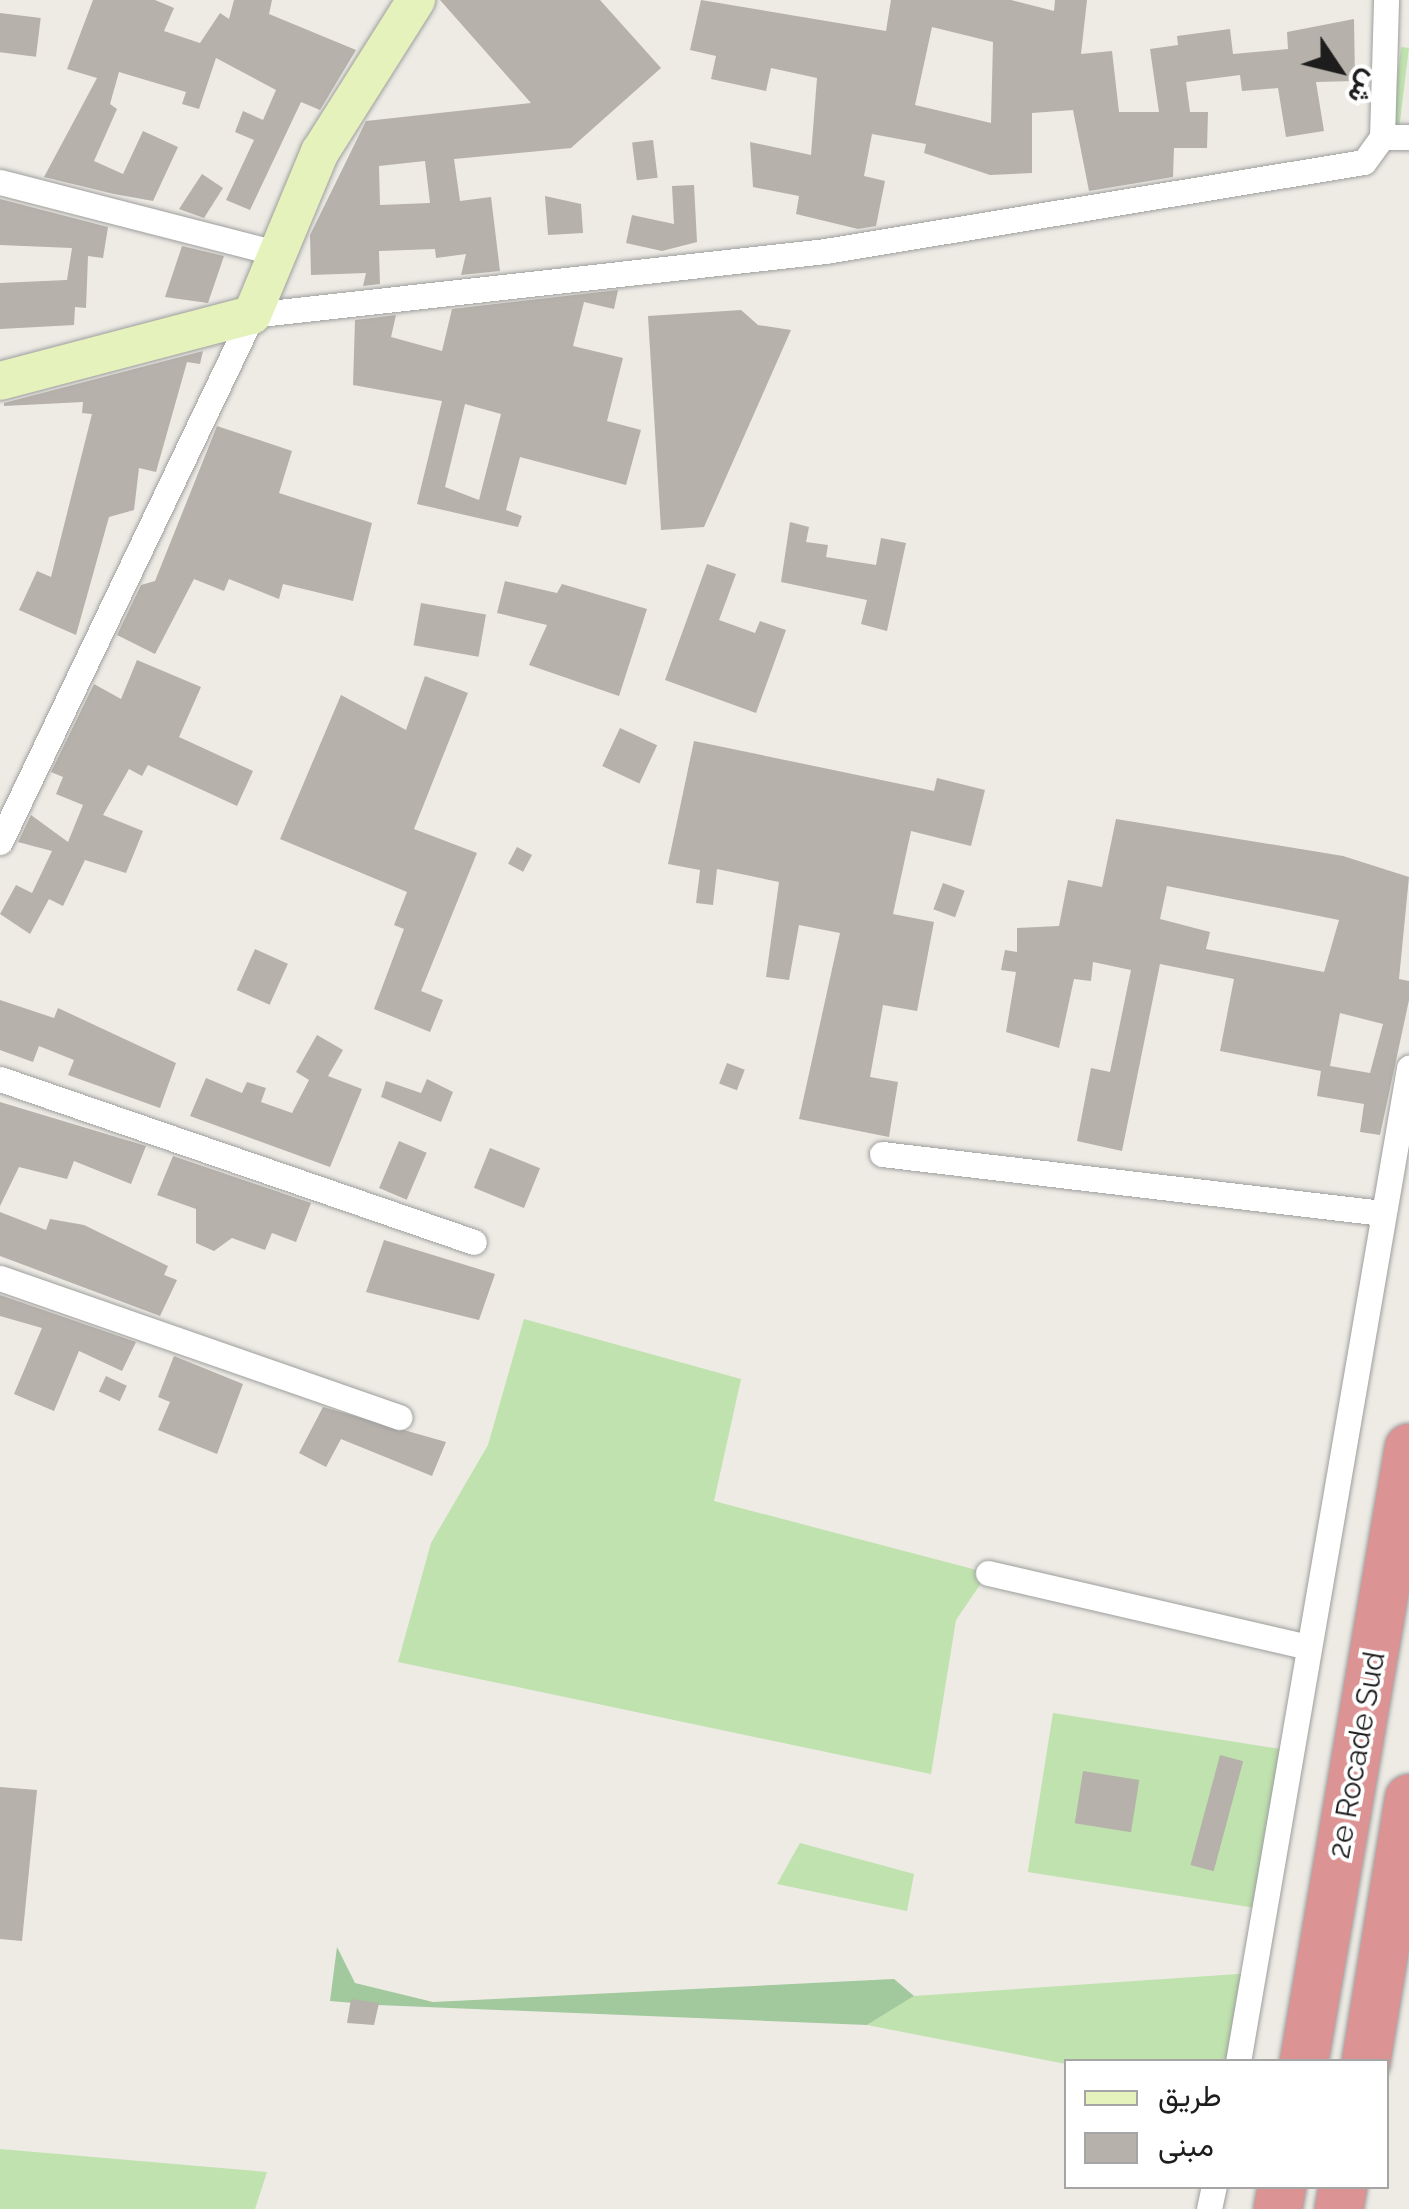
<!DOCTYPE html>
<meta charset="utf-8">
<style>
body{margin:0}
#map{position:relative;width:1409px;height:2209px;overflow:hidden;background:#edebe4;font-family:Raleway,Vazirmatn,sans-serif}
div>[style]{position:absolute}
.grass>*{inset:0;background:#bfe2ae;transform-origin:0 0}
.forest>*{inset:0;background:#a2c89d}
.building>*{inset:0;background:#b6b1aa;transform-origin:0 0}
.roads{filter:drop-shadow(0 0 2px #9e9e9e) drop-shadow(0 0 2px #9e9e9e)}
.street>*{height:25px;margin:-12.5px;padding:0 12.5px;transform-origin:12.5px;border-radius:12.5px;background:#fff}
.secondary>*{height:38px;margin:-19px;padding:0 19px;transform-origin:19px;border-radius:19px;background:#e6f2bc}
.highway>*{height:48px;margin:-24px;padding:0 24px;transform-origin:24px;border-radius:24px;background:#dc9394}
span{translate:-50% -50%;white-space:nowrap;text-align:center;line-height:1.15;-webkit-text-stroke:8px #fff;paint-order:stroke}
.street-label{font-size:30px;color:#1d1d1d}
.legend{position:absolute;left:1064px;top:2059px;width:325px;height:130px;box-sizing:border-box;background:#fff;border:2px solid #a5a5a5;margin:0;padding:12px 18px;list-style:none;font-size:30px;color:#1d1d1d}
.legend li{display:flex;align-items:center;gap:20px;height:50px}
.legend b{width:50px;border:2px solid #a5a5a5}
.north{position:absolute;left:1289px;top:20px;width:100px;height:100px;-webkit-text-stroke:8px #fff;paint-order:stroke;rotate:125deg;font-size:28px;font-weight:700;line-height:40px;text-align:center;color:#1d1d1d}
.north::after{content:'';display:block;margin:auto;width:35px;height:45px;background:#1d1d1d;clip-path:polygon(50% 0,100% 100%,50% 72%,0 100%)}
</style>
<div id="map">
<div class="grass">
<div style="left:1401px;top:47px;width:8px;height:80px;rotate:7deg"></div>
<div style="clip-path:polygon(524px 1319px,741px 1379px,714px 1501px,988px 1573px,956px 1620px,931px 1774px,398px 1662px,431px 1543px,488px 1445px)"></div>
<div style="left:1053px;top:1713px;width:240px;height:161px;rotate:9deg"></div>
<div style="clip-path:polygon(800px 1843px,914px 1874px,907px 1911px,777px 1884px)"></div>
<div style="clip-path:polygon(1253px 1973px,1238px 2061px,1066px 2064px,867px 2025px,914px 1996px)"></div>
<div style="clip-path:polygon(0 2149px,267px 2172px,255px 2209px,0 2209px)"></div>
</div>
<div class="forest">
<div style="clip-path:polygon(337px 1947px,355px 1983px,433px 2002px,894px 1979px,914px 1996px,867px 2025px,378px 2005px,330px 2001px)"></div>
</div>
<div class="building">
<div style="clip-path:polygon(93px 0,155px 0,174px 8px,164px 31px,200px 43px,220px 13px,229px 19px,234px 0,272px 0,269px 14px,356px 50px,320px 110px,301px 102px,250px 210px,226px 200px,254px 140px,235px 132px,243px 111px,263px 120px,276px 90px,216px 58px,199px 109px,182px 104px,186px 92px,119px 72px,110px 104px,117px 109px,94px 161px,123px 174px,143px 131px,178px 147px,153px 201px,114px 194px,44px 177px,97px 78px,67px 69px)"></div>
<div style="clip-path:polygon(evenodd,440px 0,600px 0,661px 68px,571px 148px,454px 159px,460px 201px,491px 197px,500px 271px,461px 275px,466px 254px,436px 258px,435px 249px,379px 251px,380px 284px,363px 286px,366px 273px,311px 275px,310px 235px,366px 121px,531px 103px,440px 0,425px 161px,430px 203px,380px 205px,379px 166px,425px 161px)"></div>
<div style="clip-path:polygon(evenodd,701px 0,886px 31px,891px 0,1011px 0,1054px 11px,1055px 0,1087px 0,1081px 54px,1112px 51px,1119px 112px,1159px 112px,1150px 49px,1178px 45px,1177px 36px,1230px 29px,1233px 54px,1288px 49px,1287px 32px,1354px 19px,1355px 81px,1316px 82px,1324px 131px,1286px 137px,1278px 88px,1242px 91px,1240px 75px,1186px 82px,1190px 112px,1208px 112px,1207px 148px,1174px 148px,1173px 177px,1089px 191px,1073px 110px,1032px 113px,1032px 173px,990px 175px,924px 153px,926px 144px,872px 134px,864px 176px,885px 181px,876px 226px,858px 229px,796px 214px,799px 196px,753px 187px,750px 142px,811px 155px,817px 78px,771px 68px,766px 91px,711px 79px,716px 56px,690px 50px,701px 0,932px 27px,993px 42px,991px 123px,915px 105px,932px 27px)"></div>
<div style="left:0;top:13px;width:41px;height:39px;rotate:7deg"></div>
<div style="left:653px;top:140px;width:38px;height:21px;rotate:83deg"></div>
<div style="clip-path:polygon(202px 174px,223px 188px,204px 218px,179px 209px)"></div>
<div style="clip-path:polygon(694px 185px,697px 242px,662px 251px,626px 243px,632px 215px,674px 224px,672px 186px)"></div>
<div style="clip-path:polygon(545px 196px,581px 204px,583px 233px,548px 235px)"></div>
<div style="clip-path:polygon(0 199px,108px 227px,103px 258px,88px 256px,86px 308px,75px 307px,74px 325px,0 329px,0 283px,67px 280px,72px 248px,0 245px)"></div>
<div style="clip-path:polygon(182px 246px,224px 256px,208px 303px,165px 297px)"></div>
<div style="clip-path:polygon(evenodd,618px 290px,614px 309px,584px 302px,573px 346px,623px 358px,607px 421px,641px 430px,626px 485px,520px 457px,506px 510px,522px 516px,518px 527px,417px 504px,442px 401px,353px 385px,355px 320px,396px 315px,391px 337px,442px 351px,452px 309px,618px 290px,465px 404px,501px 414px,479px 500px,445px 487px,465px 404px)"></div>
<div style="clip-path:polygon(741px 310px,758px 325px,791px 330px,704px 527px,661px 530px,648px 316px)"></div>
<div style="clip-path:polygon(203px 351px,200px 364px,187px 362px,156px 472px,139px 468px,134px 510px,109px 517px,76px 635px,19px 610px,37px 571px,51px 577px,92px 414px,82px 413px,83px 402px,4px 406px,4px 403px)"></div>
<div style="clip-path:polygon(217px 426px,292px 451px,279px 493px,372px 523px,353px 601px,283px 584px,279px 599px,229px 579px,224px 591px,194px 579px,155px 654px,117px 635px,141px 585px,155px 581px)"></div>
<div style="clip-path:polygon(790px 522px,809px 527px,806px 542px,828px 545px,826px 557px,876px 565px,881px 538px,906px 543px,887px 631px,861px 624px,867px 600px,781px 582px)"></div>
<div style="clip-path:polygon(707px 564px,736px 574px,719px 620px,755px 633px,760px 621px,786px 630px,756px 713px,665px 680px)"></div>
<div style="clip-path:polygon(505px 581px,557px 593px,562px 584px,647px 609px,619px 696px,529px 665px,547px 625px,497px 613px)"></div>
<div style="left:421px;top:603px;width:66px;height:43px;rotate:10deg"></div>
<div style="clip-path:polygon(137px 660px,201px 687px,179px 737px,253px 771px,237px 806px,148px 765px,142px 776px,129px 769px,103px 815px,143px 831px,126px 873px,85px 860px,63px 906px,49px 899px,30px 934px,0 914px,16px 885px,32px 893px,52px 851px,18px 842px,31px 815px,68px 842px,83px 805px,56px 794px,63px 777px,51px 772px,94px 684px,121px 699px)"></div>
<div style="clip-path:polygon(425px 676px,468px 693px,414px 829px,477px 853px,421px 991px,443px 1000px,430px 1032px,374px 1009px,404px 929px,394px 925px,407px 892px,280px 839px,341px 695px,406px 730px)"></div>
<div style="left:620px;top:728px;width:41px;height:42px;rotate:25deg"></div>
<div style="clip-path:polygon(694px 741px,934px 791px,937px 778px,985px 790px,971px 846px,911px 831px,893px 914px,934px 922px,917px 1011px,883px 1005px,870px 1077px,898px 1082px,889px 1137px,799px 1119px,840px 933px,799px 925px,789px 980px,766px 977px,779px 882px,717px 869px,713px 905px,696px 903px,700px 870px,668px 864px)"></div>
<div style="clip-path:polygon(evenodd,1116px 819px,1343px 856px,1409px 877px,1399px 979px,1409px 981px,1409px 1000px,1380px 1135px,1360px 1132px,1364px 1104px,1317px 1096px,1321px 1071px,1220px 1051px,1234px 979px,1160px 964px,1122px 1151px,1077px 1141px,1091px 1068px,1110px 1072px,1131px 970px,1093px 962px,1091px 981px,1074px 979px,1059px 1048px,1006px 1032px,1016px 972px,1001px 970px,1005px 950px,1017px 952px,1017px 928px,1059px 926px,1068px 880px,1102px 887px,1116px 819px,1167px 886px,1339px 920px,1324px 972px,1206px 949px,1210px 932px,1160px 919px,1167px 886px,1116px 819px,1340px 1013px,1383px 1024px,1370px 1073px,1330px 1066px,1340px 1013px)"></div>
<div style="left:517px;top:847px;width:17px;height:19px;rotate:28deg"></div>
<div style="left:943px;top:883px;width:23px;height:28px;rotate:20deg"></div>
<div style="left:255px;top:949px;width:36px;height:45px;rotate:24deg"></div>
<div style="clip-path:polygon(0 1000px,54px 1018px,58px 1008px,176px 1063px,160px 1108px,68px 1075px,74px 1060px,39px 1046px,33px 1062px,0 1050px)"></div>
<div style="clip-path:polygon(317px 1035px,343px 1050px,328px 1076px,362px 1089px,330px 1167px,190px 1116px,206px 1078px,242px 1093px,247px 1082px,266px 1088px,261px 1102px,292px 1113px,309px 1080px,296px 1072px)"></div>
<div style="left:727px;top:1063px;width:19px;height:22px;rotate:21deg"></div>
<div style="clip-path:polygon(427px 1079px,453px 1092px,441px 1122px,381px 1097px,386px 1081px,421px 1093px)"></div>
<div style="clip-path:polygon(0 1102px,146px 1146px,131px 1184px,74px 1161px,67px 1179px,19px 1167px,0 1206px)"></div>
<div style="left:399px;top:1141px;width:30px;height:51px;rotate:23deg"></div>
<div style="left:490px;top:1148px;width:54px;height:43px;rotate:22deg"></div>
<div style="clip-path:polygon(173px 1156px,311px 1203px,296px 1242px,272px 1233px,265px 1250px,232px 1238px,214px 1251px,196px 1243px,196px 1209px,157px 1195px)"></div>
<div style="clip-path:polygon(0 1212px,46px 1230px,50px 1219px,84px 1225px,168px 1266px,164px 1275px,177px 1280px,160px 1316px,0 1256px)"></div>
<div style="clip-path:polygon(384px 1240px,495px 1274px,479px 1320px,366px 1292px)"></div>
<div style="clip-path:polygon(0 1295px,136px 1342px,122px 1371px,79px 1351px,54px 1411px,14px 1394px,42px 1328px,0 1316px)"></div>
<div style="clip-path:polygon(174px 1356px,243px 1384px,217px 1454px,158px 1430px,170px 1402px,158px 1397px)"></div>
<div style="left:106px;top:1376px;width:23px;height:17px;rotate:25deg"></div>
<div style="clip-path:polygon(323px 1407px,446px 1442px,432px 1476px,341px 1439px,326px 1467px,299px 1453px)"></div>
<div style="left:1220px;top:1755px;width:24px;height:114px;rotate:15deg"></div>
<div style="left:1083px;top:1771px;width:57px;height:53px;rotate:9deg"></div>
<div style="clip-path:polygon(0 1787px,37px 1790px,22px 1941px,0 1939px)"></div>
<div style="clip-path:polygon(351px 1999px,379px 2003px,374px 2025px,347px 2023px)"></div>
</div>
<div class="roads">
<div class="street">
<div style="left:1382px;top:137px;width:27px"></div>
<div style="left:0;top:182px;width:285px;rotate:14.4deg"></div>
<div style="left:0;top:842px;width:584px;rotate:-64.44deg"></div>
<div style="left:252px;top:315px;width:577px;rotate:-6.37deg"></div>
<div style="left:825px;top:251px;width:546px;rotate:-9.38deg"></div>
<div style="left:1364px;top:162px;width:31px;rotate:-54deg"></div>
<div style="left:1382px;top:137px;width:137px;rotate:-88.3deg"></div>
<div style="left:0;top:1079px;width:501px;rotate:18.98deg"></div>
<div style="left:882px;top:1154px;width:503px;rotate:6.73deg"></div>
<div style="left:0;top:1278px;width:423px;rotate:19.2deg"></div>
<div style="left:988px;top:1573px;width:329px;rotate:13deg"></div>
<div style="left:1238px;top:2062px;width:1009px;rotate:-80.24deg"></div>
<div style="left:1209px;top:2209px;width:24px;rotate:-78deg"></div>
</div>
<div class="secondary">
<div style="left:0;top:381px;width:260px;rotate:-14.7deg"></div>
<div style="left:252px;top:315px;width:177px;rotate:-67.4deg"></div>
<div style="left:320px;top:152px;width:180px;rotate:-57.7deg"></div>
</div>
<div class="highway">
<div style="left:1304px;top:2062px;width:623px;rotate:-80.3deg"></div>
<div style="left:1366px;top:2062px;width:267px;rotate:-80.7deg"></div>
<div style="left:1278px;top:2209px;width:23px;rotate:-80deg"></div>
<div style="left:1339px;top:2209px;width:23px;rotate:-80deg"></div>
</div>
</div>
<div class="street-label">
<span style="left:1357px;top:1755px;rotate:-80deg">2e Rocade Sud</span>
</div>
<ul class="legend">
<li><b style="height:12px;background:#e6f2bc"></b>طريق</li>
<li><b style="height:28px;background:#b6b1aa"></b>مبنى</li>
</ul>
<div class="north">ش</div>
</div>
